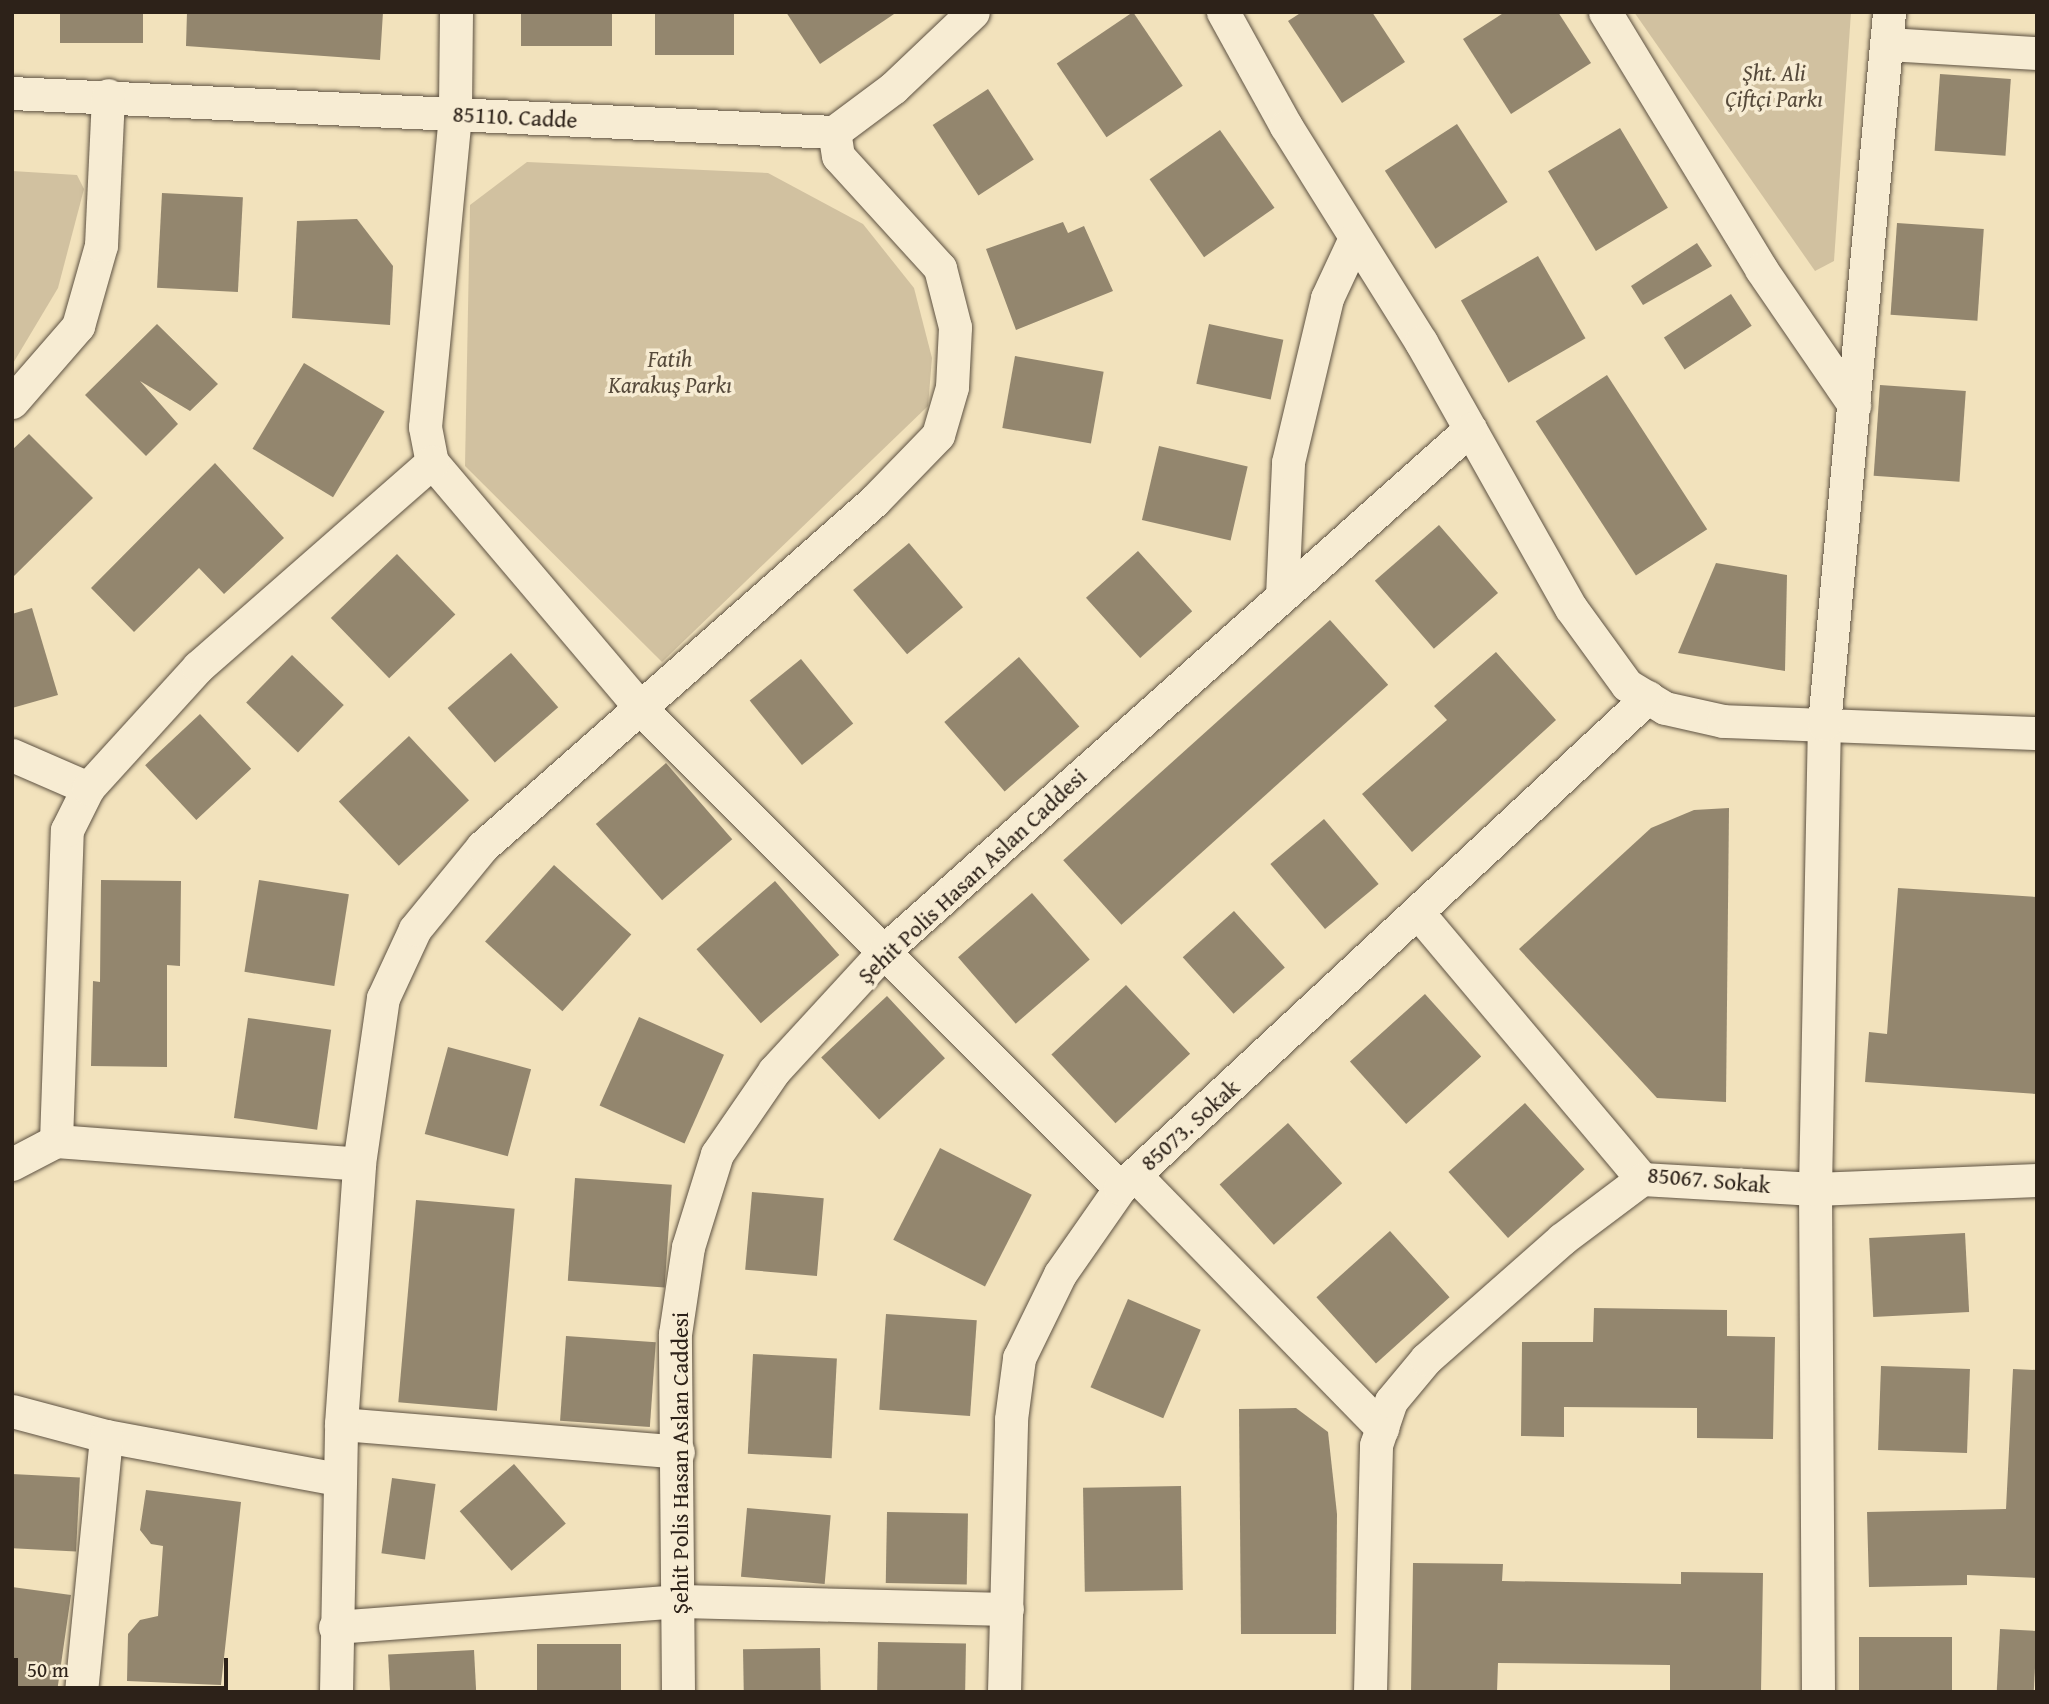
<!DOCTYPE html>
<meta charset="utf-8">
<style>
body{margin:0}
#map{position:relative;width:2049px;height:1704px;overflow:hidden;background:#f2e2bc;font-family:"Gentium Book Plus",serif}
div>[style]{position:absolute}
.green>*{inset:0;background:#d1c1a0}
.building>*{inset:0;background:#93866e;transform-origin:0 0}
.roads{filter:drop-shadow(0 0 2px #5e5242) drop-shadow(0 0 2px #5e5242)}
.minor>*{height:33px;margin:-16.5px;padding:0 16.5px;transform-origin:16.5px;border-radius:16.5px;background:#f7ecd3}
span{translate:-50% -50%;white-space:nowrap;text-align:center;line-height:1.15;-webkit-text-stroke:7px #f7ecd3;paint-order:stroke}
.park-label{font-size:23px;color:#564a3b;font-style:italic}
.street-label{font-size:23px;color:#2d2219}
.frame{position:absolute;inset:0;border:14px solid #2d2219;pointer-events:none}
.scale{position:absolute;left:14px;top:1658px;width:214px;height:32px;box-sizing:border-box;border:4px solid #2d2219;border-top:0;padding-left:9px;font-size:21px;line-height:24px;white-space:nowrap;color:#2d2219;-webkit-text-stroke:5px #f7ecd3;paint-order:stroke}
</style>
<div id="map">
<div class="green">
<div style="clip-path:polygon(1634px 12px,1851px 12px,1834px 261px,1815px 271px)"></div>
<div style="clip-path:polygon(527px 162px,768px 173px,863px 224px,914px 288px,932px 358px,928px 406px,662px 662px,465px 466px,470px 205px)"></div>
<div style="clip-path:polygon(12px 171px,77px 175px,84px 189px,58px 288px,12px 365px)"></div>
</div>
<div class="building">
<div style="left:60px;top:12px;width:83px;height:31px"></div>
<div style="clip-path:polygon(187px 12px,383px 12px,380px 60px,186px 46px)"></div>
<div style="left:521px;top:12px;width:91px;height:34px"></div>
<div style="left:655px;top:12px;width:79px;height:43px"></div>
<div style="clip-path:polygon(786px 12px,897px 12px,820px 64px)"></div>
<div style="left:1133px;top:12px;width:89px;height:92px;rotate:56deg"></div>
<div style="clip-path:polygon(1302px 12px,1372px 12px,1405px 62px,1342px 103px,1288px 21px)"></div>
<div style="clip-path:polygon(1505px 12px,1558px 12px,1591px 63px,1511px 114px,1463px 39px)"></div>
<div style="left:1940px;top:74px;width:71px;height:77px;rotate:4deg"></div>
<div style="left:988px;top:89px;width:84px;height:66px;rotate:57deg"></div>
<div style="left:1457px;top:124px;width:93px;height:86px;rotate:57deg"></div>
<div style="left:1620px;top:128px;width:93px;height:84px;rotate:59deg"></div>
<div style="left:1220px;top:130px;width:95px;height:86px;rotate:55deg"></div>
<div style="left:162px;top:193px;width:81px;height:95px;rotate:3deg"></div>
<div style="clip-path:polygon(357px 219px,393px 266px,390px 325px,292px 318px,297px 221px)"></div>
<div style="clip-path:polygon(1063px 222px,1068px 233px,1084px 226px,1113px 291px,1016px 330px,986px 249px)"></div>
<div style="left:1897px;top:223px;width:87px;height:92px;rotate:4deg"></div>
<div style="clip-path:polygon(1697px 243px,1712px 266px,1643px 305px,1631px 286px)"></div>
<div style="left:1538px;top:256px;width:95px;height:89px;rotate:60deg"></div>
<div style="left:1731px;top:294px;width:38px;height:80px;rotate:57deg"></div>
<div style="clip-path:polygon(157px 324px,218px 384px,190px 411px,140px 381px,178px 424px,146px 456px,85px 395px)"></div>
<div style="left:1209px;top:324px;width:76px;height:61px;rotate:12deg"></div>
<div style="left:1015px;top:356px;width:90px;height:73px;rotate:10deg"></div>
<div style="left:304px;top:363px;width:94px;height:100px;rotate:31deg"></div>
<div style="left:1607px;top:375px;width:184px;height:85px;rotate:57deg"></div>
<div style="left:1880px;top:385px;width:86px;height:91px;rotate:4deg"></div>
<div style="clip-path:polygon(29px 434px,93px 498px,12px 578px,12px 450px)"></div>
<div style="left:1159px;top:446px;width:91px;height:76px;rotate:13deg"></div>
<div style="clip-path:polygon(215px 463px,284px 538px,224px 594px,199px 568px,134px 632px,91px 588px)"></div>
<div style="left:1439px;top:525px;width:90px;height:85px;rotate:49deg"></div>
<div style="left:909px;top:543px;width:84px;height:73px;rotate:50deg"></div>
<div style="left:1138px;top:551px;width:81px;height:70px;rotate:48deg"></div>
<div style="left:397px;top:554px;width:84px;height:92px;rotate:46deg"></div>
<div style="clip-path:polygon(1716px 563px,1787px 575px,1785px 671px,1678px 653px)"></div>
<div style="clip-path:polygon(32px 608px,58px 695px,12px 708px,12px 614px)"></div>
<div style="left:1330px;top:620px;width:87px;height:359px;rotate:48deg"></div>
<div style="clip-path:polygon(1496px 652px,1556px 720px,1412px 852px,1362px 794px,1447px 720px,1434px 706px)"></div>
<div style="left:511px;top:653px;width:72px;height:84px;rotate:49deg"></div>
<div style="left:292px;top:655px;width:72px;height:66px;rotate:44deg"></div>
<div style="left:1019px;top:657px;width:92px;height:99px;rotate:49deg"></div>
<div style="left:801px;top:659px;width:83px;height:66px;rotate:51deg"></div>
<div style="left:200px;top:714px;width:75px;height:75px;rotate:47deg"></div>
<div style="left:409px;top:736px;width:88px;height:96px;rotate:47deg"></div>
<div style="left:666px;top:763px;width:101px;height:93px;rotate:49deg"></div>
<div style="clip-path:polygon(1729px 808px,1726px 1102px,1657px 1098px,1519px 949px,1651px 828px,1694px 810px)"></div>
<div style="left:1324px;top:819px;width:85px;height:70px;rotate:50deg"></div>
<div style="left:554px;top:865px;width:104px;height:103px;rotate:42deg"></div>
<div style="clip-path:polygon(101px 880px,181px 881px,180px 966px,167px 965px,167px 1067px,91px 1066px,93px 981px,100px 982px)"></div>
<div style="left:259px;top:880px;width:91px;height:93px;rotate:9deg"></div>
<div style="left:775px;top:881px;width:98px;height:104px;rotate:49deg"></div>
<div style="clip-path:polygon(1898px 888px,2037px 897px,2037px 1094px,1865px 1082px,1869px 1032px,1887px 1034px)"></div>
<div style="left:1032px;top:893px;width:88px;height:98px;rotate:49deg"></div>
<div style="left:1234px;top:911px;width:76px;height:69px;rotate:48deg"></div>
<div style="left:1126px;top:985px;width:94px;height:102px;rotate:47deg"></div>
<div style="left:1425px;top:994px;width:84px;height:101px;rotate:48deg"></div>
<div style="left:887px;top:996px;width:85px;height:90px;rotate:47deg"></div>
<div style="left:639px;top:1017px;width:93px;height:97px;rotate:24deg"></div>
<div style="left:248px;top:1018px;width:84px;height:101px;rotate:8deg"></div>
<div style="left:448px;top:1047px;width:86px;height:90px;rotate:15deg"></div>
<div style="left:1525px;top:1103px;width:89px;height:103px;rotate:48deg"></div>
<div style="left:1288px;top:1123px;width:81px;height:92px;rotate:48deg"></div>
<div style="left:940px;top:1148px;width:103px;height:103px;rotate:27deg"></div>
<div style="left:575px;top:1178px;width:97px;height:103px;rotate:4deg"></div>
<div style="left:752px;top:1192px;width:72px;height:78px;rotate:5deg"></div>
<div style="left:416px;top:1200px;width:99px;height:203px;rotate:5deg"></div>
<div style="left:1390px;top:1231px;width:89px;height:99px;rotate:48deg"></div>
<div style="left:1965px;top:1233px;width:79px;height:96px;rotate:87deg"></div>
<div style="left:1128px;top:1299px;width:79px;height:96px;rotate:23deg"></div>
<div style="clip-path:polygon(1594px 1308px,1727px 1310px,1727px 1336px,1775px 1337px,1773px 1439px,1697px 1438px,1697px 1408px,1564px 1407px,1564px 1437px,1521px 1436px,1522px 1342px,1593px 1342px)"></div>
<div style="left:886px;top:1314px;width:91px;height:96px;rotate:4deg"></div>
<div style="left:566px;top:1336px;width:90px;height:85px;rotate:4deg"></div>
<div style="left:753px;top:1354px;width:84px;height:100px;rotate:3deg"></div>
<div style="left:1881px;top:1366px;width:89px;height:84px;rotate:2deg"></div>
<div style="clip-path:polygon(2013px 1369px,2037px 1370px,2037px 1578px,1967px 1575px,1967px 1585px,1869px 1587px,1867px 1512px,2006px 1509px)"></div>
<div style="clip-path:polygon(1296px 1408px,1328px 1432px,1337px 1514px,1336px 1634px,1241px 1634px,1239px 1409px)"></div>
<div style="left:514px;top:1464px;width:79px;height:72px;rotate:49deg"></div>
<div style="left:12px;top:1474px;width:68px;height:74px;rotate:3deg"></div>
<div style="left:392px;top:1478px;width:44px;height:76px;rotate:8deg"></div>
<div style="left:1181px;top:1486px;width:104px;height:98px;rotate:89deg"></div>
<div style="clip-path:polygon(146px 1490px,241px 1502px,221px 1685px,127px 1681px,128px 1634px,140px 1620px,158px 1616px,163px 1546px,151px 1544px,140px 1530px)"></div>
<div style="left:747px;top:1508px;width:84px;height:69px;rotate:5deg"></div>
<div style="left:887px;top:1512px;width:81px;height:71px;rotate:1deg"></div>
<div style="clip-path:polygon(1413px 1563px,1503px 1564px,1502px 1581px,1681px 1584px,1681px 1572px,1763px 1573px,1761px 1692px,1670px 1692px,1670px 1665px,1498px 1663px,1497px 1692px,1411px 1692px)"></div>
<div style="clip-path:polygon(12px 1587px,71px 1595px,57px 1692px,12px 1687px)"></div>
<div style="left:2000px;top:1629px;width:37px;height:63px;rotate:3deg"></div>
<div style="left:1859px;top:1637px;width:93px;height:55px"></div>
<div style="left:878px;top:1642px;width:88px;height:50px;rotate:1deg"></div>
<div style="left:537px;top:1644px;width:84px;height:48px"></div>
<div style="left:820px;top:1648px;width:44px;height:77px;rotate:89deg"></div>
<div style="left:474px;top:1650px;width:42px;height:86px;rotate:87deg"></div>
</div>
<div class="roads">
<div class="minor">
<div style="left:456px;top:12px;width:103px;rotate:90.6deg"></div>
<div style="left:455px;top:115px;width:313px;rotate:95.5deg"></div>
<div style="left:425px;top:427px;width:36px;rotate:79deg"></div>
<div style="left:432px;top:462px;width:325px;rotate:49.7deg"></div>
<div style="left:642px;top:710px;width:676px;rotate:45deg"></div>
<div style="left:1223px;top:12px;width:130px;rotate:61.1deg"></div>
<div style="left:1286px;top:126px;width:255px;rotate:58deg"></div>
<div style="left:1421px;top:342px;width:305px;rotate:60.6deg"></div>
<div style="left:1571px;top:608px;width:95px;rotate:54deg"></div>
<div style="left:1627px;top:685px;width:44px;rotate:31.2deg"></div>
<div style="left:1665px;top:708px;width:59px;rotate:12.6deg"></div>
<div style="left:1723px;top:721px;width:314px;rotate:2.2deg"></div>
<div style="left:1605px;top:12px;width:301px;rotate:58.7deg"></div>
<div style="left:1761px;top:269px;width:165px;rotate:55.6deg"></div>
<div style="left:1888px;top:44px;width:149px;rotate:3.5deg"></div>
<div style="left:12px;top:93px;width:823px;rotate:2.72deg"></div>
<div style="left:834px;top:132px;width:74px;rotate:-36.7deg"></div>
<div style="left:893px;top:88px;width:110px;rotate:-43.5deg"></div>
<div style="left:12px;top:402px;width:101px;rotate:-49deg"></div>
<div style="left:78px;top:326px;width:84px;rotate:-74.1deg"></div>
<div style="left:101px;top:245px;width:150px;rotate:-87.3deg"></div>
<div style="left:1282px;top:596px;width:134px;rotate:-87.4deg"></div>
<div style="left:1288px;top:462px;width:169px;rotate:-76.6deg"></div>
<div style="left:1327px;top:298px;width:66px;rotate:-65deg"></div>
<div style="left:12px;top:755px;width:83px;rotate:23.5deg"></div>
<div style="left:1419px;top:914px;width:346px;rotate:49.9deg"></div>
<div style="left:1642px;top:1179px;width:173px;rotate:3.3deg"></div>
<div style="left:1815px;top:1189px;width:222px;rotate:-2.3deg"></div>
<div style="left:56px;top:1141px;width:311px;rotate:-88deg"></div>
<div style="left:67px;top:830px;width:47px;rotate:-63.4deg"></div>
<div style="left:88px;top:788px;width:164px;rotate:-47.7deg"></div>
<div style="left:198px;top:667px;width:311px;rotate:-41.2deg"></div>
<div style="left:12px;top:1164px;width:50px;rotate:-27.6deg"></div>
<div style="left:56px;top:1141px;width:304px;rotate:4.3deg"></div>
<div style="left:1135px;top:1175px;width:354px;rotate:45.7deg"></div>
<div style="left:12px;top:1411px;width:97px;rotate:14.9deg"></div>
<div style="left:106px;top:1436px;width:237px;rotate:10.5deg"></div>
<div style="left:341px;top:1424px;width:338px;rotate:4.7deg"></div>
<div style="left:335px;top:1627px;width:346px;rotate:-4.3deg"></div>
<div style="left:680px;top:1601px;width:327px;rotate:1.4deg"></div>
<div style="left:81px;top:1692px;width:257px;rotate:-84.4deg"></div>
<div style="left:336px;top:1692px;width:268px;rotate:-88.9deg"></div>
<div style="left:341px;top:1424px;width:261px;rotate:-86deg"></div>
<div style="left:359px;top:1164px;width:168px;rotate:-81.8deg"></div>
<div style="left:383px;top:998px;width:76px;rotate:-65.1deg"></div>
<div style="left:415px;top:929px;width:106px;rotate:-50.7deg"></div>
<div style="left:482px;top:847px;width:523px;rotate:-41.43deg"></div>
<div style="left:874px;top:501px;width:92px;rotate:-45.9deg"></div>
<div style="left:938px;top:435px;width:50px;rotate:-73.7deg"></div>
<div style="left:952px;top:387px;width:60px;rotate:-87.1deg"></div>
<div style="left:955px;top:327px;width:61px;rotate:-104.3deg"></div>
<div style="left:940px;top:268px;width:151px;rotate:-132.3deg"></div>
<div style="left:838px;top:156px;width:24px;rotate:-99deg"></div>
<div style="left:678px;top:1692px;width:358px;rotate:-90.5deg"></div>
<div style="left:675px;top:1334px;width:88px;rotate:-81.5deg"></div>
<div style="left:688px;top:1247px;width:97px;rotate:-72.7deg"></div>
<div style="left:717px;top:1154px;width:101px;rotate:-55.5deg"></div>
<div style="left:774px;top:1071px;width:166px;rotate:-47.4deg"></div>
<div style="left:886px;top:949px;width:782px;rotate:-41.68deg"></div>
<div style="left:1004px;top:1692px;width:273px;rotate:-88.5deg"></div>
<div style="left:1011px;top:1419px;width:62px;rotate:-82.5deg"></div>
<div style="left:1019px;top:1358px;width:93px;rotate:-64deg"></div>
<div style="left:1060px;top:1274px;width:105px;rotate:-55.1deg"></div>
<div style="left:1120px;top:1188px;width:721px;rotate:-42.92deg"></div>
<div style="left:1370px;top:1692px;width:247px;rotate:-88.6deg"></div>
<div style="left:1376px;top:1445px;width:46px;rotate:-71.2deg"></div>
<div style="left:1391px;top:1401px;width:55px;rotate:-50.2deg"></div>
<div style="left:1426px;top:1359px;width:181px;rotate:-41.4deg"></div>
<div style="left:1562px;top:1239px;width:100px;rotate:-36.9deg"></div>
<div style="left:1818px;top:1692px;width:503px;rotate:-90.34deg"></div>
<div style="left:1815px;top:1189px;width:465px;rotate:-88.9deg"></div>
<div style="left:1824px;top:724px;width:715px;rotate:-84.78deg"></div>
</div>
</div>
<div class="park-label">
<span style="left:1774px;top:86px">Şht. Ali<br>Çiftçi Parkı</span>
<span style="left:670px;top:372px">Fatih<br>Karakuş Parkı</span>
</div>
<div class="street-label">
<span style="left:515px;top:117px;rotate:3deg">85110. Cadde</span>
<span style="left:972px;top:876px;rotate:-43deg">Şehit Polis Hasan Aslan Caddesi</span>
<span style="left:1190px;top:1125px;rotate:-42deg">85073. Sokak</span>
<span style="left:1709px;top:1180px;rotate:5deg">85067. Sokak</span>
<span style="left:680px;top:1463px;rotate:-90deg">Şehit Polis Hasan Aslan Caddesi</span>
</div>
<div class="frame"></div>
<div class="scale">50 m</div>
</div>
